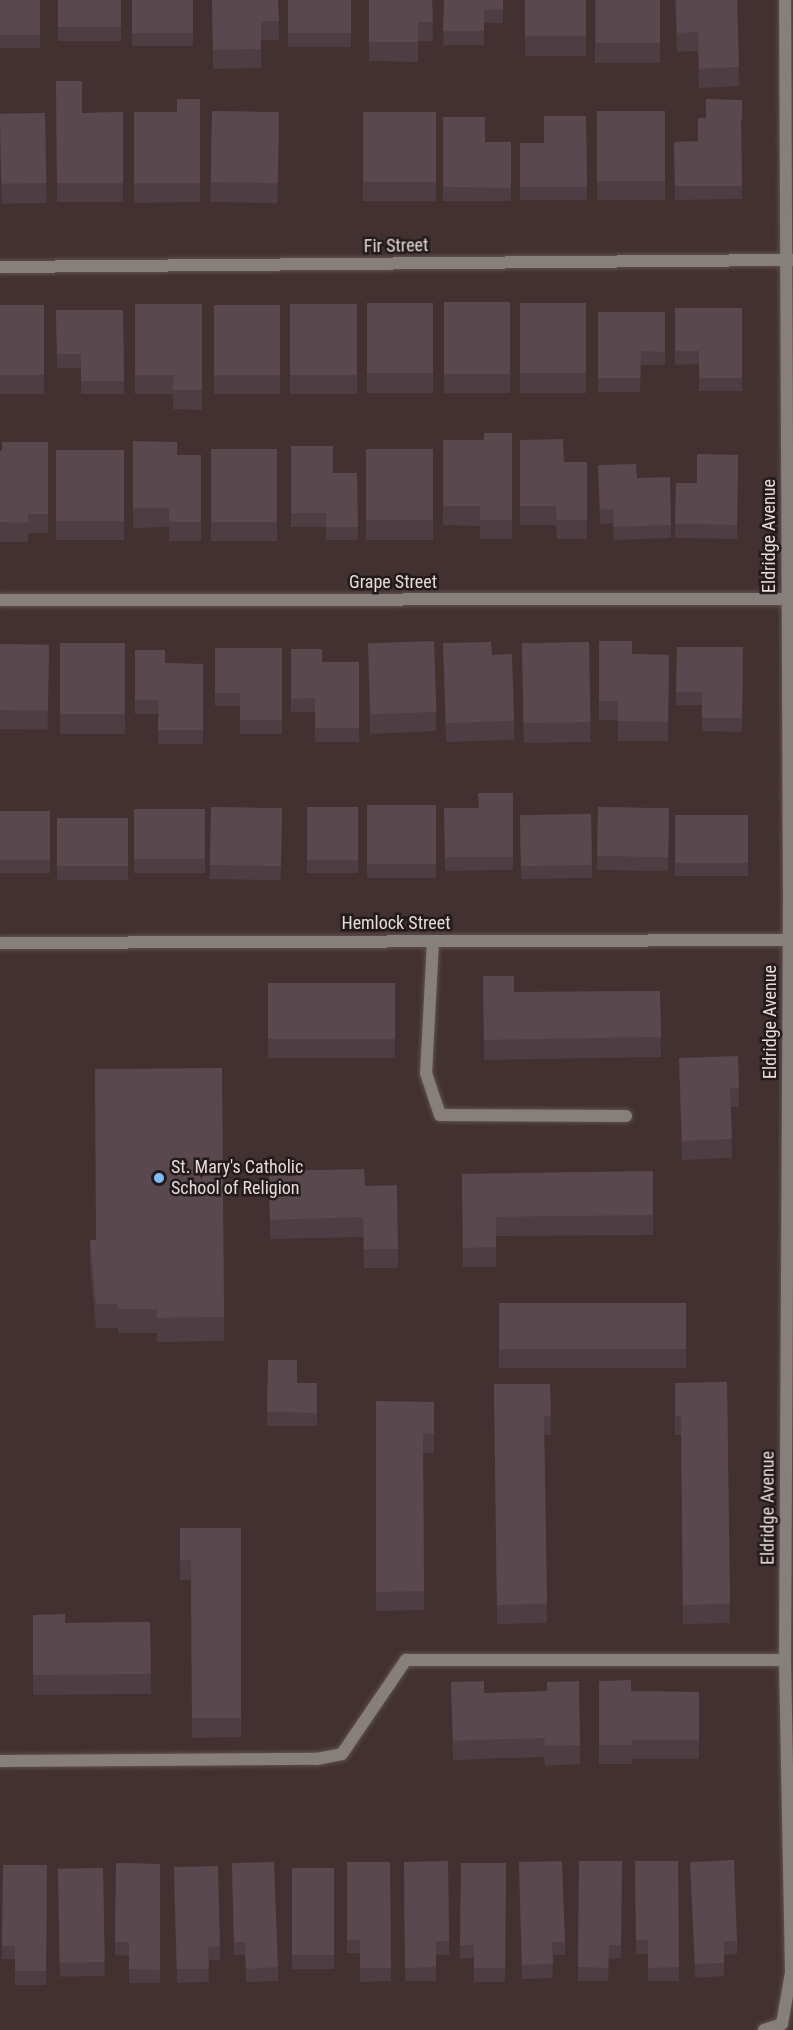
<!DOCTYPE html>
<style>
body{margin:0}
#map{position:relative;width:793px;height:2030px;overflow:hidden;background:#423130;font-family:"Roboto Condensed",sans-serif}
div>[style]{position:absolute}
.roads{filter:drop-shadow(0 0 2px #60504f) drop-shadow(0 0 2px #60504f)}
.service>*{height:12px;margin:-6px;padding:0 6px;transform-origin:6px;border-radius:6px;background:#867f7b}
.minor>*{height:12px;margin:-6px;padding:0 6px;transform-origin:6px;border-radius:6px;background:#867f7b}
.tertiary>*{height:12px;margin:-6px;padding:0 6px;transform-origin:6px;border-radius:6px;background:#867f7b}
.wall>*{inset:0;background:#4d3e43;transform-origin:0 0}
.building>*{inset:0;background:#59484e;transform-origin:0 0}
.dots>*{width:16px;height:16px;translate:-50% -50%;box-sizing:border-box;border:3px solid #231b1b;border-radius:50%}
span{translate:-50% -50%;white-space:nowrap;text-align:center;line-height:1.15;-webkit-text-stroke:5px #231b1b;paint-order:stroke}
.street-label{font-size:18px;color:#e6dbda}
.poi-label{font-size:18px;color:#e6dbda}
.left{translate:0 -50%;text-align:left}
</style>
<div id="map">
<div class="roads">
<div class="service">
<div style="left:433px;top:941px;width:132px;rotate:93deg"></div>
<div style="left:426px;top:1073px;width:44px;rotate:71.6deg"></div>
<div style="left:440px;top:1115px;width:186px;rotate:0.3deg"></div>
</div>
<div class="minor">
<div style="left:0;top:267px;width:793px;rotate:-0.51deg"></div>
<div style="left:0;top:600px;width:786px;rotate:-0.07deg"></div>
<div style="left:0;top:1761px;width:317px;rotate:-0.4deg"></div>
<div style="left:317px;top:1759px;width:25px;rotate:-11deg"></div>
<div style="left:342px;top:1754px;width:114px;rotate:-55.8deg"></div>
<div style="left:406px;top:1660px;width:379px"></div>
<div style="left:764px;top:2030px;width:19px;rotate:-18deg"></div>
<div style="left:782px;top:2024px;width:52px;rotate:-80deg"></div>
<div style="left:791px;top:1973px;width:313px;rotate:-91.1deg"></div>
<div style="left:785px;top:1660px;width:758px;rotate:-89.7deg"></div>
<div style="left:789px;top:902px;width:902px;rotate:-90.25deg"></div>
</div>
<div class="tertiary">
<div style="left:0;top:943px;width:793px;rotate:-0.22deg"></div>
</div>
</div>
<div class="wall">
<div style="left:0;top:0;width:40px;height:48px"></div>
<div style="left:58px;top:0;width:63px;height:41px"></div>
<div style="left:132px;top:0;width:61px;height:46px"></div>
<div style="clip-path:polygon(212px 0,278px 0,279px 40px,261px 40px,261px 68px,213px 69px)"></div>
<div style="left:288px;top:0;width:63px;height:47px"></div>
<div style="clip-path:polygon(369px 0,432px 0,433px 41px,418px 41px,418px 62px,369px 61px)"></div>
<div style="clip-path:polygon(444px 0,503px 0,503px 23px,484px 23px,484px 45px,443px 45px)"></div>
<div style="left:525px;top:0;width:61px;height:56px"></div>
<div style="left:595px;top:0;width:65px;height:63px"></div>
<div style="clip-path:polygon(675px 0,737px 0,739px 86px,699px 88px,698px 51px,677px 52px)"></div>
<div style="clip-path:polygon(56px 81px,82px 113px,123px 112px,123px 202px,57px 202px)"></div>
<div style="clip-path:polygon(200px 99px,200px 202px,134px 203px,134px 112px,177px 112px)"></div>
<div style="left:212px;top:111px;width:67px;height:91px;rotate:1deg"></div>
<div style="left:597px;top:111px;width:68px;height:89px"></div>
<div style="left:363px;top:112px;width:73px;height:89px"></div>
<div style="left:45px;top:113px;width:90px;height:45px;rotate:89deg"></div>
<div style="clip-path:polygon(586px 116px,587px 200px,520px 200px,520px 143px,544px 143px)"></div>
<div style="clip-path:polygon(443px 117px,485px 142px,511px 142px,511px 201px,443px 201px)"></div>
<div style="clip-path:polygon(741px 130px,742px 199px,675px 200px,674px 142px,698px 141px)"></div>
<div style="left:444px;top:302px;width:66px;height:91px"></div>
<div style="left:367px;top:303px;width:66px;height:90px"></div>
<div style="left:520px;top:303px;width:66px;height:90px"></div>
<div style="clip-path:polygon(135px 304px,202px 304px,202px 410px,173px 409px,173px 394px,135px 394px)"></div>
<div style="left:290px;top:304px;width:67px;height:90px"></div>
<div style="left:0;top:305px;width:44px;height:89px"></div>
<div style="left:214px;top:305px;width:66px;height:89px"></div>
<div style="clip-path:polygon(675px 308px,742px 308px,742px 391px,699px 391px,699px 364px,675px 365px)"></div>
<div style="clip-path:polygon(56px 310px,123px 310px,124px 394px,81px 394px,81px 368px,57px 368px)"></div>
<div style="clip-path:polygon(598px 312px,665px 312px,665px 365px,641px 365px,640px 392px,598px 392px)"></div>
<div style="clip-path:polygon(512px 433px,512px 539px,480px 539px,480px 526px,443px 525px,443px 440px,484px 440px)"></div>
<div style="clip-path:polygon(520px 440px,564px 462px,587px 462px,587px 539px,557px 539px,556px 525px,520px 525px)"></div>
<div style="clip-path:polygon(133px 441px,177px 455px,201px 455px,201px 541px,169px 541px,169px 527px,133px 528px)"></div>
<div style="clip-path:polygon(48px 442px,48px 533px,28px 533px,28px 542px,0 542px,0 451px)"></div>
<div style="clip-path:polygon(291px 446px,333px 473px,357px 473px,358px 540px,326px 540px,326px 527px,291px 527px)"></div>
<div style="left:211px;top:449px;width:66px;height:92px"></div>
<div style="left:366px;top:449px;width:67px;height:91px"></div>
<div style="left:56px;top:450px;width:68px;height:90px"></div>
<div style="clip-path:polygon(738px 455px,737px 539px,675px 538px,676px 483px,697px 483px)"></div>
<div style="clip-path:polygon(598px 465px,637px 478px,671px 525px,671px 538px,614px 540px,613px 523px,600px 524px)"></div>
<div style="clip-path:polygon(599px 641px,632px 654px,669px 655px,668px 741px,618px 741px,618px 720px,599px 720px)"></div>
<div style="clip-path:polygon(368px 642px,436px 712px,436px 731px,370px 734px)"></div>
<div style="left:589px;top:642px;width:100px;height:67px;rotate:89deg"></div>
<div style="left:125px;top:643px;width:91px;height:65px;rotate:90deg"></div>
<div style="clip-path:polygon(443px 643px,492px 655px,514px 721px,514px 740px,446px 742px)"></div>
<div style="left:0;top:644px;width:49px;height:85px;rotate:1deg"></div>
<div style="clip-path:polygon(677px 647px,743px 647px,742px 732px,702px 731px,702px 705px,676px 705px)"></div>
<div style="clip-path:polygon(215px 648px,282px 648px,282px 734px,240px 734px,240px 706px,215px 706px)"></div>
<div style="clip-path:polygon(291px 649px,322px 662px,359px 662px,359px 742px,315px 742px,315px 712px,291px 712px)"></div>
<div style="clip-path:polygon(135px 650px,165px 663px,203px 664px,203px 744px,158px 744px,159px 714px,135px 714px)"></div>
<div style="clip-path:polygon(513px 793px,513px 870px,445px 871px,444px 808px,478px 808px)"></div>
<div style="left:367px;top:805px;width:69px;height:73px"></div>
<div style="left:211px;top:807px;width:71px;height:72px;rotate:1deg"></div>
<div style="left:307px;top:807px;width:51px;height:66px"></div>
<div style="left:598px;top:807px;width:71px;height:63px;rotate:1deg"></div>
<div style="left:134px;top:809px;width:71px;height:64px"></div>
<div style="left:0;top:811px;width:50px;height:62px"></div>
<div style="left:591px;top:814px;width:64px;height:71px;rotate:89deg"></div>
<div style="left:675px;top:815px;width:73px;height:61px"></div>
<div style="left:57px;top:818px;width:71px;height:62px"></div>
<div style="clip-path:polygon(483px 976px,514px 992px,660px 991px,661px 1057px,484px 1060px)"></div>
<div style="left:268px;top:983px;width:127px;height:75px"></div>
<div style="clip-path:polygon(679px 1058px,739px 1088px,739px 1107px,731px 1107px,732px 1158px,682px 1160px)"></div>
<div style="clip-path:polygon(222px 1068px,224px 1341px,157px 1342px,157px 1333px,118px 1333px,118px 1328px,96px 1328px,90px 1264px,90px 1240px,96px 1240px)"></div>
<div style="clip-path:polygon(269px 1171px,365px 1186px,398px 1249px,398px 1268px,364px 1268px,363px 1237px,270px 1239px)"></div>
<div style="clip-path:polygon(653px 1171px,653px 1235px,496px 1236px,496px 1267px,463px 1267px,462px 1174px)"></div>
<div style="left:686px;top:1303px;width:65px;height:187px;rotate:90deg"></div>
<div style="clip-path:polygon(268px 1360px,297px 1383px,317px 1383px,317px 1426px,267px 1426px)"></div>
<div style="clip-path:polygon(727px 1382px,730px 1623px,683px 1624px,681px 1435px,675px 1435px,675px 1383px)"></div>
<div style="clip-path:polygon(494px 1384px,550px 1384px,551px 1435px,544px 1435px,547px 1623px,497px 1624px)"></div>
<div style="clip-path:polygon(376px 1401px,434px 1434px,434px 1453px,423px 1453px,424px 1610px,376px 1611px)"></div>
<div style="clip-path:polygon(180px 1528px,241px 1528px,241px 1737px,192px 1738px,191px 1580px,180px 1580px)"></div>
<div style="clip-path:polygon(33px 1615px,65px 1623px,150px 1622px,151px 1694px,33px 1695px)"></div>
<div style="clip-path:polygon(599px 1681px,631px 1691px,699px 1692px,699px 1759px,632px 1759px,632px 1764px,599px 1764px)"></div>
<div style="clip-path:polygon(451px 1682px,484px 1693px,580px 1745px,580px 1764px,545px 1766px,544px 1757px,453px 1760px)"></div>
<div style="clip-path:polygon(448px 1861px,449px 1955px,436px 1955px,436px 1981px,405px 1981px,404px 1862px)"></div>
<div style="clip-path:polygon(579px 1861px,622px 1861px,621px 1958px,609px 1959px,608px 1981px,578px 1981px)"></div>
<div style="clip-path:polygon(635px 1861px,678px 1861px,679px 1981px,648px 1981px,648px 1954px,636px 1954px)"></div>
<div style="clip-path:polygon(347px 1862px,390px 1862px,391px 1981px,360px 1982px,360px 1953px,347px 1953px)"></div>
<div style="clip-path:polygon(519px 1862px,565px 1942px,565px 1955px,552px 1955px,553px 1978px,522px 1979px)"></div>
<div style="clip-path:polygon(690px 1862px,737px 1941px,737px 1954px,724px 1955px,724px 1976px,695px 1978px)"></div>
<div style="clip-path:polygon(116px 1863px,160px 1864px,160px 1983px,129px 1983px,129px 1956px,115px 1955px)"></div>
<div style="clip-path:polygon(232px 1863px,278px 1967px,278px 1981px,246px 1982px,245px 1955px,234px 1955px)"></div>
<div style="clip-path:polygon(461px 1863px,506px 1863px,505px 1982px,474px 1982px,474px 1958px,460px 1959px)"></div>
<div style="clip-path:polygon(3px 1865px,47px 1865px,46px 1985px,15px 1985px,15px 1959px,2px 1959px)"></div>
<div style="left:103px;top:1868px;width:108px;height:45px;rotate:89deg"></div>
<div style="left:292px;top:1868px;width:42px;height:101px"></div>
<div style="clip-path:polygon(174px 1881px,220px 1946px,220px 1960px,208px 1960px,209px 1982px,177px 1983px)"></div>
</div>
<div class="building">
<div style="left:0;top:0;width:40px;height:35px"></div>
<div style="left:58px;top:0;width:63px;height:27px"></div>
<div style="left:132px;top:0;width:61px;height:33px"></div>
<div style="clip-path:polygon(212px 0,278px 0,279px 21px,261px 21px,261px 49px,213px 50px)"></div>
<div style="left:288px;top:0;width:63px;height:33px"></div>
<div style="clip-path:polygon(369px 0,432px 0,433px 22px,418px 22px,418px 42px,369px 42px)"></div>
<div style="clip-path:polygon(444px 0,503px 0,503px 10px,484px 9px,484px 31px,443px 31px)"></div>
<div style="left:525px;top:0;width:61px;height:36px"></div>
<div style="left:596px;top:0;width:64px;height:43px"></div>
<div style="clip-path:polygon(676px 0,737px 0,739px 67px,699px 69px,698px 32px,677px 33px)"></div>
<div style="clip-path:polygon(56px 81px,82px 81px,82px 113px,123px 112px,123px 183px,57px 183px)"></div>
<div style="clip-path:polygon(177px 99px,200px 99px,200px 183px,134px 183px,134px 112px,177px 112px)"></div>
<div style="clip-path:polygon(706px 99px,742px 100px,742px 123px,741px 118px,706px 118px)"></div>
<div style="left:212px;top:111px;width:67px;height:71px;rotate:1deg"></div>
<div style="left:597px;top:111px;width:68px;height:70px"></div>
<div style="left:363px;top:112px;width:73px;height:70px"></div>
<div style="left:45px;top:113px;width:70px;height:45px;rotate:89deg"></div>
<div style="clip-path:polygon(544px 116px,586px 116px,587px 187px,520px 187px,520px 143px,544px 143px)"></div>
<div style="clip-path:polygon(443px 117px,485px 117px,485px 142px,511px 142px,511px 188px,443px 187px)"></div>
<div style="clip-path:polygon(698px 118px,741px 118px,742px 186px,675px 186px,674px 142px,698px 141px)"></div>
<div style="left:444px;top:302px;width:66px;height:72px"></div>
<div style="left:367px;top:303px;width:66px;height:70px"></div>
<div style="left:520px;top:303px;width:66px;height:70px"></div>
<div style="clip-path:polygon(135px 304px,202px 304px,202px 390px,173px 390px,174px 375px,135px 375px)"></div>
<div style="left:290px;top:304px;width:67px;height:71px"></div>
<div style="left:0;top:305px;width:44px;height:70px"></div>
<div style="left:214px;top:305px;width:66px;height:70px"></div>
<div style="clip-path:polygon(675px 308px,742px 308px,742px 378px,699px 378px,699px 351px,675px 351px)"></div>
<div style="clip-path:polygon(56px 310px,123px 310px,124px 381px,81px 381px,81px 354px,57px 354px)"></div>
<div style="clip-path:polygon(598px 312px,665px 312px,665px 352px,641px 351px,640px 378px,598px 378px)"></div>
<div style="clip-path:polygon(484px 433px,512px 433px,512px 520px,480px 520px,480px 506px,443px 506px,443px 440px,484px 440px)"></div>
<div style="clip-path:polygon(563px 439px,564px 462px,587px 462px,587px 520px,557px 520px,556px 506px,520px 506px,520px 440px)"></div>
<div style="clip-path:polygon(133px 441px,177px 442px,177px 455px,201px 455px,201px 522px,169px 522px,169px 508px,133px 508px)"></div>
<div style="clip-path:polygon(2px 442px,48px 442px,48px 514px,28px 514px,28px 523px,0 522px,0 451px,2px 451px)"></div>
<div style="clip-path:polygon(291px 446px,333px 446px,333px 473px,357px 473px,358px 527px,326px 527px,326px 513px,291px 513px)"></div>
<div style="left:211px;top:449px;width:66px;height:73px"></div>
<div style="left:366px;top:449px;width:67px;height:71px"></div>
<div style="left:56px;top:450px;width:68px;height:71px"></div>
<div style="clip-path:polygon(697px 454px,738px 455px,737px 525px,675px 524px,676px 483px,697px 483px)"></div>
<div style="clip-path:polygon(636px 464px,637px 478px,670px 477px,671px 525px,614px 527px,613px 509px,600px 510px,598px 465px)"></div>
<div style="left:434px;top:641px;width:71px;height:66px;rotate:88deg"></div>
<div style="clip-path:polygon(599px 641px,632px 641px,632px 654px,669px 655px,668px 722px,618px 721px,618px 701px,599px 701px)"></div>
<div style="clip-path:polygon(491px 642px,492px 655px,512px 654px,514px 721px,446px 723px,443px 643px)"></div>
<div style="left:589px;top:642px;width:80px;height:67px;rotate:89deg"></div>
<div style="left:125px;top:643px;width:71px;height:65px;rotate:90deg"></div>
<div style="left:0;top:644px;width:49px;height:66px;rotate:1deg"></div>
<div style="clip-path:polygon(677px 647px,743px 647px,742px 718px,702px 718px,702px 692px,676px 692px)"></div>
<div style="clip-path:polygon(215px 648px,282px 648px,282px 720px,240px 720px,240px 693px,215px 693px)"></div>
<div style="clip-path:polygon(291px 649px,322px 649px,322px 662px,359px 662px,359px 728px,315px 728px,315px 698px,291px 699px)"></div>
<div style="clip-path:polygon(135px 650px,165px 650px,165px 663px,203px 664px,203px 730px,158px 730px,159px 700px,135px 700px)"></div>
<div style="clip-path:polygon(478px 793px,513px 793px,513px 857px,445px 857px,444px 808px,479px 808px)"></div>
<div style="left:367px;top:805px;width:69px;height:59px"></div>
<div style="left:211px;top:807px;width:71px;height:58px;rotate:1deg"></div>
<div style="left:307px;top:807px;width:51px;height:53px"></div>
<div style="left:598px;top:807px;width:71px;height:49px;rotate:1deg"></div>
<div style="left:134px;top:809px;width:71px;height:50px"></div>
<div style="left:0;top:811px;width:50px;height:49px"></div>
<div style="left:591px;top:814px;width:51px;height:71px;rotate:89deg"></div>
<div style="left:675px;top:815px;width:73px;height:48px"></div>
<div style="left:57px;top:818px;width:71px;height:48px"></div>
<div style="clip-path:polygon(483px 976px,514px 976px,514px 992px,660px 991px,661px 1037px,484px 1040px)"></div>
<div style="left:268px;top:983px;width:127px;height:56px"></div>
<div style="clip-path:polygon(738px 1056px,739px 1088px,730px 1088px,732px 1139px,682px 1141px,679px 1058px)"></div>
<div style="clip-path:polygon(222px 1068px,224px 1317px,157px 1318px,157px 1309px,118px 1309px,118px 1304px,96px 1304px,90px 1240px,96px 1240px,95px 1069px)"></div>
<div style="clip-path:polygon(364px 1169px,365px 1186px,397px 1185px,398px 1249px,364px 1249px,363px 1217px,270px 1220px,269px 1171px)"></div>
<div style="clip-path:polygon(653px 1171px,653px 1215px,496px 1217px,496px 1247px,463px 1248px,462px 1174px)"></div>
<div style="left:686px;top:1303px;width:46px;height:187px;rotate:90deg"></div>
<div style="clip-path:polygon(268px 1360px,297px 1360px,297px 1383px,317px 1383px,317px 1413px,267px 1412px)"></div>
<div style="clip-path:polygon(727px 1382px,730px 1604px,683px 1605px,681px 1416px,675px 1416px,675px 1383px)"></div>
<div style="clip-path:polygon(494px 1384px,550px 1384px,551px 1416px,544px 1416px,547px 1604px,497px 1605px)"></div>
<div style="clip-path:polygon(376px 1401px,434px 1402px,434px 1434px,423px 1433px,424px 1591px,376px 1592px)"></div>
<div style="clip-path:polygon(180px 1528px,241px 1528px,241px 1718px,192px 1718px,191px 1560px,180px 1561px)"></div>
<div style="clip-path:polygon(65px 1614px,65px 1623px,150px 1622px,151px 1674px,33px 1675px,33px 1615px)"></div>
<div style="clip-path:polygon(631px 1680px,631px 1691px,699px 1692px,699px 1740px,632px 1740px,632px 1745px,599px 1745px,599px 1681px)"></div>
<div style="clip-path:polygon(484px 1681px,484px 1693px,547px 1691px,547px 1682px,579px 1681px,580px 1745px,545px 1746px,544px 1738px,453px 1741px,451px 1682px)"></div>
<div style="clip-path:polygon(734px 1860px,737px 1941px,724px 1941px,724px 1963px,695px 1964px,690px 1862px)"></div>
<div style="clip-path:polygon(448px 1861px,449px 1941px,436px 1941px,436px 1967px,405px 1968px,404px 1862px)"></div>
<div style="clip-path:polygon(562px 1861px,565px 1942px,552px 1942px,553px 1964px,522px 1965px,519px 1862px)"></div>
<div style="clip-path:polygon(579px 1861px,622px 1861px,621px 1945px,609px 1945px,608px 1968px,578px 1967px)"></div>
<div style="clip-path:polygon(635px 1861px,678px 1861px,679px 1967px,648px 1968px,648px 1940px,636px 1940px)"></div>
<div style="clip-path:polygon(274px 1862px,278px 1967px,246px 1969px,245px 1942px,234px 1942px,232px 1863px)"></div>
<div style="clip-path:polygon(347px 1862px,390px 1862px,391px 1968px,360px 1968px,360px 1940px,347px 1940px)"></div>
<div style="clip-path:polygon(116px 1863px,160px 1864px,160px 1970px,129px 1969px,129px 1942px,115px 1942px)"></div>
<div style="clip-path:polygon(461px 1863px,506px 1863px,505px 1968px,474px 1968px,474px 1945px,460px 1945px)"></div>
<div style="clip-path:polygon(3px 1865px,47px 1865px,46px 1971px,15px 1971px,15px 1946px,2px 1946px)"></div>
<div style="clip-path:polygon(218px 1866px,220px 1946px,208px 1947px,209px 1969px,177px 1969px,174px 1867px)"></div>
<div style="left:103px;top:1868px;width:94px;height:45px;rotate:89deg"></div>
<div style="left:292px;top:1868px;width:42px;height:87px"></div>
</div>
<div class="dots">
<div style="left:159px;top:1178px;background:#81bdfa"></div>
</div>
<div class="street-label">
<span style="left:396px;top:246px;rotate:-1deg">Fir Street</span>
<span style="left:769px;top:536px;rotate:-90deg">Eldridge Avenue</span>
<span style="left:393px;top:582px">Grape Street</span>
<span style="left:396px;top:923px">Hemlock Street</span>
<span style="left:770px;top:1022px;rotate:-90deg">Eldridge Avenue</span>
<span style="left:768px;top:1508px;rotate:-90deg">Eldridge Avenue</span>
</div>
<div class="poi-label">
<span class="left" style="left:171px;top:1178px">St. Mary's Catholic<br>School of Religion</span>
</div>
</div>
